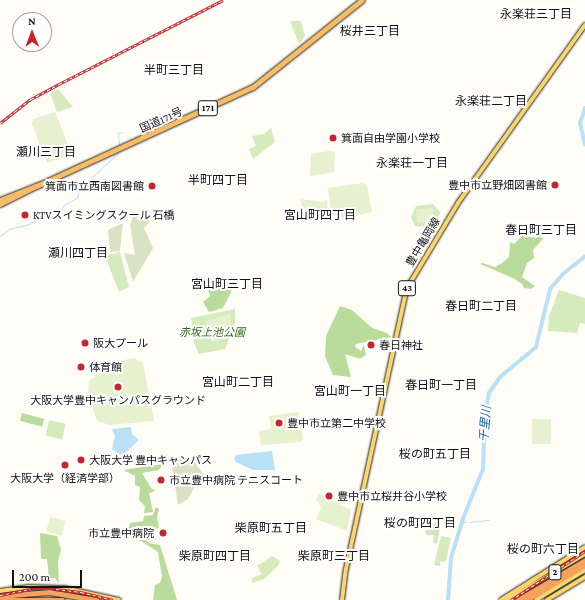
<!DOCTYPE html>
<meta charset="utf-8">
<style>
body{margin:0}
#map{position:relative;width:585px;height:600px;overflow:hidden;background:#fffdf5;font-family:"Crimson Pro","Noto Sans JP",serif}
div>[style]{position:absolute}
.green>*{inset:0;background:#d5ebbd;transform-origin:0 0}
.forest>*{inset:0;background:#b9dc9c;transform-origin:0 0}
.cemetery>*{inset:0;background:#d9e3c4}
.pitch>*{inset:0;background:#e6f2cf;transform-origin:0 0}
.water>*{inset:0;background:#b9e0f7}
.stream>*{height:1px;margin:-0.5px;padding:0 0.5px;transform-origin:0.5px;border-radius:0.5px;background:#b9e0f7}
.river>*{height:4px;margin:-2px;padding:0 2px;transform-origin:2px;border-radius:2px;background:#b9e0f7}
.roads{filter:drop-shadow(0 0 1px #222) drop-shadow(0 0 1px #222)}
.primary>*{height:4px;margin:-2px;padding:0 2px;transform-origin:2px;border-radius:2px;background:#f9d66b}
.trunk>*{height:4.5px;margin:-2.25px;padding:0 2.25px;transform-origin:2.25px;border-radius:2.25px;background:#f7bc64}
.motorway>*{height:5px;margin:-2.5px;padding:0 2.5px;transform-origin:2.5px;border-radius:2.5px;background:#f5a25d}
.rail>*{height:2.5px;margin-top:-1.25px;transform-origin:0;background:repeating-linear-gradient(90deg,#fff 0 3px,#c4262e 0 6px);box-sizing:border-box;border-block:1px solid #c4262e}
.dots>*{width:11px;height:11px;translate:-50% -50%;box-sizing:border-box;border:2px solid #fff;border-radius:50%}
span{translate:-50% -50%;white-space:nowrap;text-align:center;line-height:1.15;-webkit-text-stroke:4px #fff;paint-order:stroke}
.shield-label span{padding:1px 3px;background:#fff;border:1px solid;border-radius:3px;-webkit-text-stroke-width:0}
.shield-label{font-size:10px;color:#111;font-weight:700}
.street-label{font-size:11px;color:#111}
.poi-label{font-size:11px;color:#111}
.left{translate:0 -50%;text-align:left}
.right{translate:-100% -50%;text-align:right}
.park-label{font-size:11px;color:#2f6b1f;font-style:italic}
.neighbourhood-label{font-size:12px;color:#111}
.water-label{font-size:12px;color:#1768a6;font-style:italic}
.north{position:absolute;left:12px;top:12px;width:40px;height:40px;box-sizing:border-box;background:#fff;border:1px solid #a0a0a0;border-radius:50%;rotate:359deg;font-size:11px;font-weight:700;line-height:16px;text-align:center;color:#111}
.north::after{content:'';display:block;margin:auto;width:14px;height:18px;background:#c4262e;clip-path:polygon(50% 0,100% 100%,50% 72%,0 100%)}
.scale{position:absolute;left:12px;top:570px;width:70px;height:18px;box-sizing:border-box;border:2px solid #111;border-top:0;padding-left:5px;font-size:12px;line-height:14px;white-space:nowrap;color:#111;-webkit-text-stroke:3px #fff;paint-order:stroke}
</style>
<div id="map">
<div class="green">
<div style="clip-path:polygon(290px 21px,301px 21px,305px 36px,299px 44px)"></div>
<div style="clip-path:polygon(58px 89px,73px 107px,57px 112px,50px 93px)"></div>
<div style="clip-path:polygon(271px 128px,275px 142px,253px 159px,249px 149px,256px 146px,252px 136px,264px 134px)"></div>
<div style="clip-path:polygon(433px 204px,440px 212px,438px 221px,427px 227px,415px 226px,411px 217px,416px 206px)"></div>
<div style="clip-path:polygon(120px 252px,129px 287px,119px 292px,105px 256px)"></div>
<div style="clip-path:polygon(559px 290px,585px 298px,585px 324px,580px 323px,577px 333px,548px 331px,549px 316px)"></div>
<div style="clip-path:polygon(235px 309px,235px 324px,225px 349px,199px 354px,194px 343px,191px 318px)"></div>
<div style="left:49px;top:420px;width:17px;height:16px;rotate:13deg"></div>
<div style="clip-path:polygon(441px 536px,451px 538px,446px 561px,440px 562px,440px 566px,434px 565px)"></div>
<div style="clip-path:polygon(272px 556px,280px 561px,278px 566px,264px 579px,252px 583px,252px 578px,262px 574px,257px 566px)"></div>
</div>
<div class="forest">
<div style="clip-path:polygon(541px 227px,543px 228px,540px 236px,543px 239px,533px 250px,534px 258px,527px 263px,522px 277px,535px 286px,531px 289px,524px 288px,522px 284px,513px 278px,480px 264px,482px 263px,495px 267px,502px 263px,509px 257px,510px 242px,514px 244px,522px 236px,537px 238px)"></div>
<div style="clip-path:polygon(214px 284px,222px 289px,228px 287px,233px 288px,223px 308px,209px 312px,203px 302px,210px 296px,208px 290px)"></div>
<div style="clip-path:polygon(340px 306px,352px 310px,372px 328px,387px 333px,391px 337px,356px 344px,355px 347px,361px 351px,364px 345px,366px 355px,360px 359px,345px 354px,351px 377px,333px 375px,325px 356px,326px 336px)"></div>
<div style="left:22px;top:413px;width:23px;height:8px;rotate:15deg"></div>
<div style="clip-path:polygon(163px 464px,159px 470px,142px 473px,151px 488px,156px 491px,149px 493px,153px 512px,144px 513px,145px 506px,139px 500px,140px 487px,135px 485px,135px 476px,123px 470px)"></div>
<div style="clip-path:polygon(156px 507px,159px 509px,157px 517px,159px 528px,146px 532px,144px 538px,149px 543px,160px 545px,177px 600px,153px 600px,155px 585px,160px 583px,162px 577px,158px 552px,141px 541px,132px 538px,128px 530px,130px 523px,143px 521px,144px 516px,153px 515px)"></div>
<div style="clip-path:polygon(40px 533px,57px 536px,61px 550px,58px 561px,59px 584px,55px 578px,49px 578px,47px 559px,41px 559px)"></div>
</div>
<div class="cemetery">
<div style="clip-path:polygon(133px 216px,145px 216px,150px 222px,144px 228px,153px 248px,133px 282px,124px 253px,135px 255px,130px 225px)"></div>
<div style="clip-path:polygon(123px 223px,120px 251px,110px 252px,108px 230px)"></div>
<div style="clip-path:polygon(182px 456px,192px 459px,198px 466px,204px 476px,204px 483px,196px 484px,188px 499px,178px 505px,172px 466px)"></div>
<div style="clip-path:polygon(430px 523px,441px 523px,437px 544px,433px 543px,434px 535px,426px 535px,425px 531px,429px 529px)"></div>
</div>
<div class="pitch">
<div style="clip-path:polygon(55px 112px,72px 155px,47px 163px,32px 124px,33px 119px)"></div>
<div style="clip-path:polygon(329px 151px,335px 152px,334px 172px,310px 176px,311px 154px)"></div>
<div style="clip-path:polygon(363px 183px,367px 186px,372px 212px,340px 219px,339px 215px,331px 215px,328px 188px)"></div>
<div style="clip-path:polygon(300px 199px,325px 202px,327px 199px,329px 218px,316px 219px,311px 212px,304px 212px)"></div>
<div style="left:433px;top:208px;width:13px;height:17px;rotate:86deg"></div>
<div style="clip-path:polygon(230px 314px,231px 324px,223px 339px,211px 342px,206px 321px)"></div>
<div style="clip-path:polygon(134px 358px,143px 363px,154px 421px,110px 425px,97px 421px,88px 393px,89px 381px,114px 362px)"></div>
<div style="clip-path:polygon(299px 412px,303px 439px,300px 442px,261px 445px,259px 431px,271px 429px,269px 416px)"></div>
<div style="left:532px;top:419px;width:19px;height:25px"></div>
<div style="clip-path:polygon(319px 494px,351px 510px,347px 531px,316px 519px,321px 508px,316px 499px)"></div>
<div style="left:50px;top:517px;width:16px;height:15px;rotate:15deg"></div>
</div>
<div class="water">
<div style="clip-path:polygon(131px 427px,132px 434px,139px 440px,122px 456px,112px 449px,115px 436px,112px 429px)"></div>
<div style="clip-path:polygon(272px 451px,275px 470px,253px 470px,236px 462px,234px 459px,236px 455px)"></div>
</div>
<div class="stream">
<div style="left:119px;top:144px;width:11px;rotate:-95deg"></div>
<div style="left:118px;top:133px;width:4px;rotate:-14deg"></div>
<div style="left:0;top:236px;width:11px;rotate:-38deg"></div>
<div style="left:9px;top:229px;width:21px;rotate:-14deg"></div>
<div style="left:29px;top:224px;width:19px;rotate:-32deg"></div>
<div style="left:45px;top:214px;width:14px;rotate:-8deg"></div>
<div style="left:59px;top:212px;width:10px;rotate:-53deg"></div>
<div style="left:65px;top:204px;width:13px;rotate:-27deg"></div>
<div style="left:77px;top:198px;width:9px;rotate:-77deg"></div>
<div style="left:79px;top:189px;width:53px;rotate:-42.7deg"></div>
<div style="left:462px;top:521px;width:4px;rotate:14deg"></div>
<div style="left:469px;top:522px;width:20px;rotate:-6deg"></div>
</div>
<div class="river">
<div style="left:585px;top:108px;width:16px;rotate:108deg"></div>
<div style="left:580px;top:123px;width:22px;rotate:77deg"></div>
<div style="left:448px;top:600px;width:42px;rotate:-85.9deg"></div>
<div style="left:451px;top:558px;width:39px;rotate:-73deg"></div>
<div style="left:462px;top:521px;width:56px;rotate:-68deg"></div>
<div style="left:483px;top:469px;width:54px;rotate:-87.9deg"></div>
<div style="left:485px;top:415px;width:22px;rotate:-80deg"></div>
<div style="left:489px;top:393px;width:19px;rotate:-55deg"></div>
<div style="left:500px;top:377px;width:47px;rotate:-39.8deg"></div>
<div style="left:536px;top:347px;width:60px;rotate:-76.4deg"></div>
<div style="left:550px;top:289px;width:20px;rotate:-49deg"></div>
<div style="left:563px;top:274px;width:28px;rotate:-39deg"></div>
</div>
<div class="roads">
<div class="primary">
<div style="left:0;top:591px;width:29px;rotate:-8deg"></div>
<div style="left:29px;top:587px;width:35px;rotate:2deg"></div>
<div style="left:64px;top:588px;width:56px;rotate:12.3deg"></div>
<div style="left:342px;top:600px;width:31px;rotate:-83deg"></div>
<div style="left:346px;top:569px;width:288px;rotate:-77.8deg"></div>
<div style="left:407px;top:288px;width:99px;rotate:-59deg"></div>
<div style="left:458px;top:203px;width:219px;rotate:-54.5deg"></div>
<div style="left:501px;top:600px;width:99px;rotate:-32.2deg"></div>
<div style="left:507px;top:600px;width:91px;rotate:-30.5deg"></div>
<div style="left:536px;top:600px;width:57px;rotate:-31.5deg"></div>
<div style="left:547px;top:600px;width:44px;rotate:-31.2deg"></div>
</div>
<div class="trunk">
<div style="left:0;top:200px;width:44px;rotate:-21.3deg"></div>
<div style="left:41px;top:184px;width:233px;rotate:-24.6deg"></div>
<div style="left:253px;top:87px;width:139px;rotate:-38.6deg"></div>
<div style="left:0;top:204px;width:40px;rotate:-26.6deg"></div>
</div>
<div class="motorway">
<div style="left:0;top:596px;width:49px;rotate:-4.7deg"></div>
<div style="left:49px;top:592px;width:48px;rotate:9.7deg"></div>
<div style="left:1px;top:600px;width:61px"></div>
<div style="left:518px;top:600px;width:78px;rotate:-30.8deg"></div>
<div style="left:526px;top:600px;width:69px;rotate:-30.7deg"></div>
</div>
</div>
<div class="rail">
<div style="left:0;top:123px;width:39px;rotate:-38deg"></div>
<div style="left:31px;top:99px;width:32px;rotate:-28deg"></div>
<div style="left:59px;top:84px;width:184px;rotate:-27.1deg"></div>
<div style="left:0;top:595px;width:31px;rotate:-11deg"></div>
<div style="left:30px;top:589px;width:26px"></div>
<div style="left:56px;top:589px;width:25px;rotate:7deg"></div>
<div style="left:81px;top:592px;width:33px;rotate:14deg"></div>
<div style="left:511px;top:600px;width:89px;rotate:-33.5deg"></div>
</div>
<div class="dots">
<div style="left:333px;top:138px;background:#c4262e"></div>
<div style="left:555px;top:185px;background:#c4262e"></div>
<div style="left:152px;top:186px;background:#c4262e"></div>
<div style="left:25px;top:215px;background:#c4262e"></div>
<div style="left:85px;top:343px;background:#c4262e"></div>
<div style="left:371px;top:345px;background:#c4262e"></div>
<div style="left:81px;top:367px;background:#c4262e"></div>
<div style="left:118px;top:387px;background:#c4262e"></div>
<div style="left:279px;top:423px;background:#c4262e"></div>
<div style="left:81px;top:460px;background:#c4262e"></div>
<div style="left:65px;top:465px;background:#c4262e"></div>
<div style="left:161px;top:480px;background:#c4262e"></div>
<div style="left:329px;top:496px;background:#c4262e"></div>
<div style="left:163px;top:533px;background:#c4262e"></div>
</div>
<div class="shield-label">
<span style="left:208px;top:108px">171</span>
<span style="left:407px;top:288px">43</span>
<span style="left:555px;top:572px">2</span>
</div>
<div class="street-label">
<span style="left:161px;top:120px;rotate:-24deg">国道171号</span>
<span style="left:423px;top:242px;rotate:-59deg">豊中亀岡線</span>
</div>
<div class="poi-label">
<span class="left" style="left:341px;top:138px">箕面自由学園小学校</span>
<span class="right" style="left:547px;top:185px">豊中市立野畑図書館</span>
<span class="right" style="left:144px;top:186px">箕面市立西南図書館</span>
<span class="left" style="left:33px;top:215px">KTVスイミングスクール 石橋</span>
<span class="left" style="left:93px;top:343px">阪大プール</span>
<span class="left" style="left:379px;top:345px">春日神社</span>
<span class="left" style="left:89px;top:367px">体育館</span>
<span style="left:118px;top:400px">大阪大学豊中キャンパスグラウンド</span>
<span class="left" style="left:287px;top:423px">豊中市立第二中学校</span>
<span class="left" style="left:89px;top:460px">大阪大学 豊中キャンパス</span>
<span style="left:65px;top:478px">大阪大学（経済学部）</span>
<span class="left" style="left:169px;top:480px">市立豊中病院 テニスコート</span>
<span class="left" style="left:337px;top:496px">豊中市立桜井谷小学校</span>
<span class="right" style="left:154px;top:533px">市立豊中病院</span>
</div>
<div class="park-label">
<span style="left:212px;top:332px">赤坂上池公園</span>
</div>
<div class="neighbourhood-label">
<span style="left:536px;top:15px">永楽荘三丁目</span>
<span style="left:370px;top:32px">桜井三丁目</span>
<span style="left:174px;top:71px">半町三丁目</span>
<span style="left:491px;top:102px">永楽荘二丁目</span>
<span style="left:46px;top:153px">瀬川三丁目</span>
<span style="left:412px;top:164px">永楽荘一丁目</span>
<span style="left:218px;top:181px">半町四丁目</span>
<span style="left:320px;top:216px">宮山町四丁目</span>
<span style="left:541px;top:231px">春日町三丁目</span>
<span style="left:78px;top:254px">瀬川四丁目</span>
<span style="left:227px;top:285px">宮山町三丁目</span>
<span style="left:481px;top:307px">春日町二丁目</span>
<span style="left:238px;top:383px">宮山町二丁目</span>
<span style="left:441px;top:386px">春日町一丁目</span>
<span style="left:350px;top:392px">宮山町一丁目</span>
<span style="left:435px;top:455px">桜の町五丁目</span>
<span style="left:420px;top:524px">桜の町四丁目</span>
<span style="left:271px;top:529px">柴原町五丁目</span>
<span style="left:543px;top:550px">桜の町六丁目</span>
<span style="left:215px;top:557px">柴原町四丁目</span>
<span style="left:334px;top:557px">柴原町三丁目</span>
</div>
<div class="water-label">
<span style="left:486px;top:424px;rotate:-85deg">千里川</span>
</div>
<div class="north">N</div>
<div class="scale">200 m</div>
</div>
